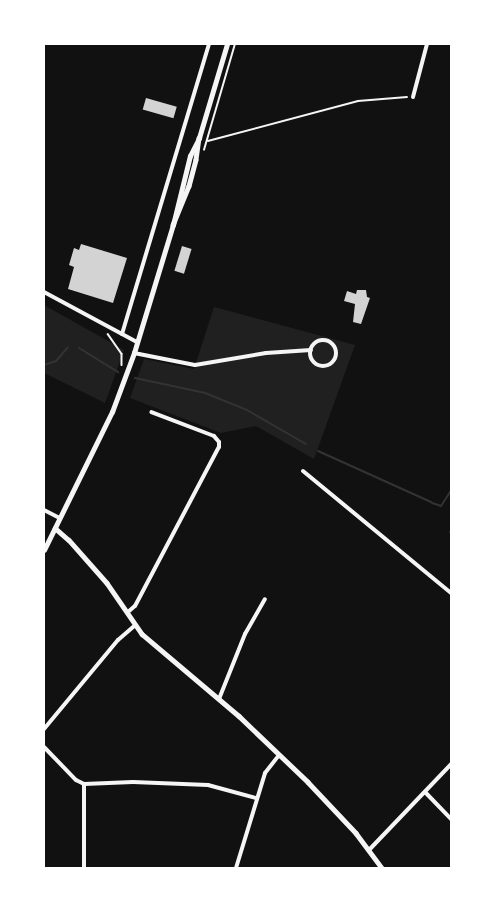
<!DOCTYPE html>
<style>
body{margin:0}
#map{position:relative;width:495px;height:912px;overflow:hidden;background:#111;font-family:Commissioner,sans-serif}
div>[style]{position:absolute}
.green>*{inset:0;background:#202020}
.stream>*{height:2px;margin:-1px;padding:0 1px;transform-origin:1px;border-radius:1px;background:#333}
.building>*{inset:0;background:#d3d3d3;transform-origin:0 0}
.path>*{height:1.5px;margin:-0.75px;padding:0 0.75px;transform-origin:0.75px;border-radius:0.75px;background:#f5f5f5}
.minor>*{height:4px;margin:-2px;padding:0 2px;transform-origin:2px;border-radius:2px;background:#f5f5f5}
.minor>.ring{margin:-2px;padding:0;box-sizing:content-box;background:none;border:4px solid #f5f5f5;border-radius:50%}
.tertiary>*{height:4.5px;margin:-2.25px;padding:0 2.25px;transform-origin:2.25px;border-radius:2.25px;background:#f5f5f5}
span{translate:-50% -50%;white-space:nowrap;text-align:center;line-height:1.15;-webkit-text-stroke:6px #fff;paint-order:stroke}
.frame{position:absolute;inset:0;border:45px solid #fff;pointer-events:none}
</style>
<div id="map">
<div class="green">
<div style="clip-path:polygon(44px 305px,124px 350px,105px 403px,44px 373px)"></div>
<div style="clip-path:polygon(214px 307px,355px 345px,314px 459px,256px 426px,221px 433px,130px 398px,144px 359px,194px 369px)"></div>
</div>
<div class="stream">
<div style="left:79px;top:348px;width:46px;rotate:31.6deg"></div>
<div style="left:44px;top:365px;width:13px;rotate:-18deg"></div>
<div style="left:56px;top:361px;width:18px;rotate:-49deg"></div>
<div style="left:135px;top:378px;width:72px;rotate:12.1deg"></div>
<div style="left:205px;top:393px;width:45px;rotate:22deg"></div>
<div style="left:247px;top:410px;width:68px;rotate:30deg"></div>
<div style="left:318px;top:451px;width:124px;rotate:24.3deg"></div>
<div style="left:432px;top:503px;width:9px;rotate:18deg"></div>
<div style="left:441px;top:506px;width:20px;rotate:-57deg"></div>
<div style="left:450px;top:532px;width:2px;rotate:27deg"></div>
</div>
<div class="building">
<div style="left:146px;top:98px;width:32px;height:12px;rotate:16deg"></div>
<div style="clip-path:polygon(81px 244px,127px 258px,113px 303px,68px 289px,74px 267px,69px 265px,74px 248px,79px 250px)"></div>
<div style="left:182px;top:246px;width:10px;height:26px;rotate:17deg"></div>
<div style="clip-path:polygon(357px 290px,366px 290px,367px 297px,370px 298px,361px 324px,353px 322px,355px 304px,344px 301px,347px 291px,356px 294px)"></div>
</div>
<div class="path">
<div style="left:208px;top:141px;width:155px;rotate:-14.9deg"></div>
<div style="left:358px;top:101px;width:49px;rotate:-4.7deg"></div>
<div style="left:204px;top:150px;width:110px;rotate:-73.7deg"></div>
<div style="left:108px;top:334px;width:24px;rotate:55deg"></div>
<div style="left:122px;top:354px;width:11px;rotate:90deg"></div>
</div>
<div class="minor">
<div style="left:413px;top:97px;width:55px;rotate:-75.2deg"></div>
<div style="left:44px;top:292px;width:106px;rotate:28.3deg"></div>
<div style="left:122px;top:334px;width:303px;rotate:-73.3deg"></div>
<div class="ring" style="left:310px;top:340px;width:22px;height:22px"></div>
<div style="left:134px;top:353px;width:62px;rotate:11.1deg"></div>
<div style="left:195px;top:365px;width:72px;rotate:-9.6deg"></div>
<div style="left:266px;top:353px;width:45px;rotate:-3.8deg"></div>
<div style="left:303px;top:471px;width:193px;rotate:39.5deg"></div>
<div style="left:44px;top:510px;width:18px;rotate:27deg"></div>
<div style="left:128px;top:612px;width:9px;rotate:-41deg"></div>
<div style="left:135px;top:606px;width:180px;rotate:-62.2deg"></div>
<div style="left:219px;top:447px;width:5px;rotate:-90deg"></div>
<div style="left:219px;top:442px;width:8px;rotate:-130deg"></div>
<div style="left:214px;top:436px;width:67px;rotate:-159.1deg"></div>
<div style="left:219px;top:699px;width:70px;rotate:-68.2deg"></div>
<div style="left:245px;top:634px;width:40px;rotate:-60.3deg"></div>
<div style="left:44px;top:729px;width:116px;rotate:-50.3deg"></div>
<div style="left:118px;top:640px;width:23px;rotate:-41deg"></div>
<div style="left:44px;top:747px;width:46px;rotate:45.9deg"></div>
<div style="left:76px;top:780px;width:9px;rotate:27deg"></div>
<div style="left:84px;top:784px;width:49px;rotate:-2.3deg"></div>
<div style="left:133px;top:782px;width:75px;rotate:2.3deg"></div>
<div style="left:208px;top:785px;width:50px;rotate:15.2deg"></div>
<div style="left:425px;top:792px;width:39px;rotate:46deg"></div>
<div style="left:369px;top:850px;width:120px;rotate:-46.3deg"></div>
<div style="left:84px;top:868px;width:84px;rotate:-90deg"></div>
<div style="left:236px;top:868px;width:99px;rotate:-73deg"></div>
<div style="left:265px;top:773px;width:23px;rotate:-52deg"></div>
</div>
<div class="tertiary">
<div style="left:199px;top:138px;width:98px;rotate:-73.4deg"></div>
<div style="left:55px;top:528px;width:18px;rotate:41deg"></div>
<div style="left:69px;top:540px;width:57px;rotate:48.5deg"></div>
<div style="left:107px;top:583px;width:62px;rotate:55.5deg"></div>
<div style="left:142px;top:634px;width:127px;rotate:40.2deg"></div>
<div style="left:239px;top:716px;width:95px;rotate:43.7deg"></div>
<div style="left:308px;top:782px;width:70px;rotate:46.7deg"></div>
<div style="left:356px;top:833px;width:44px;rotate:53.4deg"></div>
<div style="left:44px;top:550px;width:154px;rotate:-63.8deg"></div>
<div style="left:112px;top:412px;width:63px;rotate:-69.6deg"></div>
<div style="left:134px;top:353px;width:134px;rotate:-73.1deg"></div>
<div style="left:173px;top:225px;width:71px;rotate:-76.2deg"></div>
<div style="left:190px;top:156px;width:20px;rotate:-63deg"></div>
<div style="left:199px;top:138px;width:22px;rotate:98deg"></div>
<div style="left:196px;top:160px;width:27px;rotate:105deg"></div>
<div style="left:189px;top:186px;width:42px;rotate:112.3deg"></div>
</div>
<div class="frame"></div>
</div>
